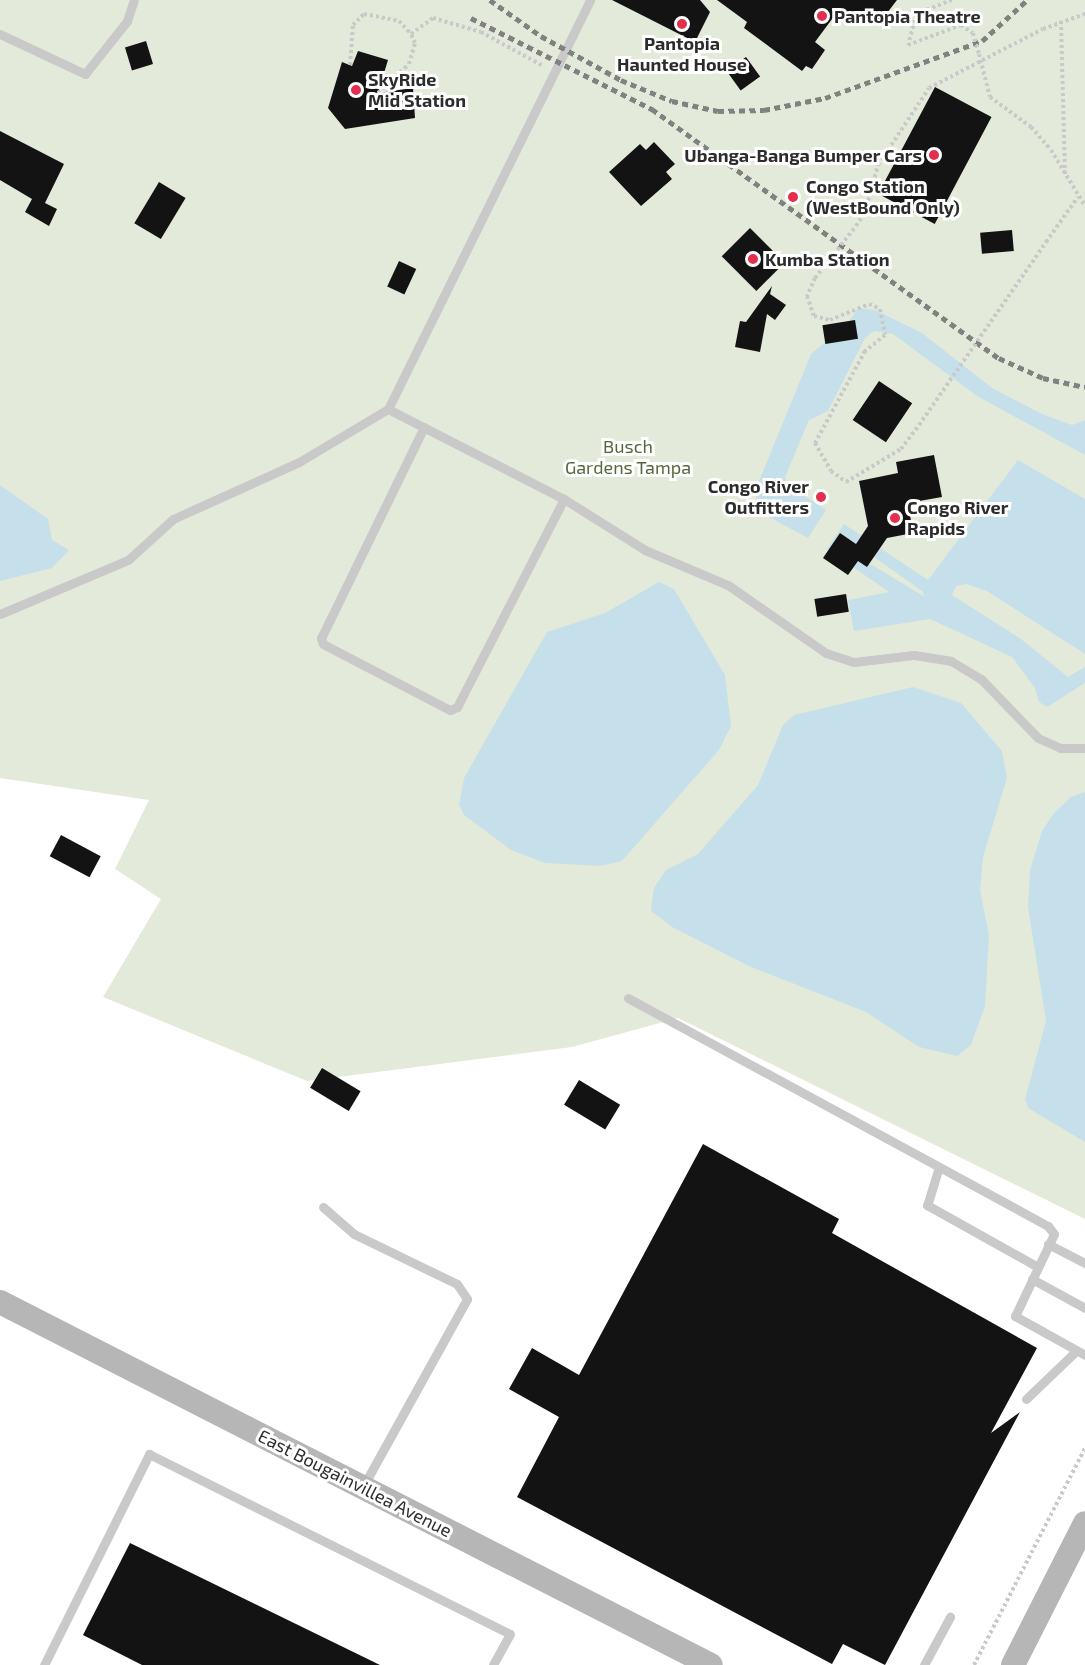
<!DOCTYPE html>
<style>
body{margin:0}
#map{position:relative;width:1085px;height:1665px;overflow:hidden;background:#fff;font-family:"Exo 2",sans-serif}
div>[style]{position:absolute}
.green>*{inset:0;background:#e4ead9}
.water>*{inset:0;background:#c5e0ea}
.building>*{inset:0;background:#131313;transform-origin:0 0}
.path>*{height:4px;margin-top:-2px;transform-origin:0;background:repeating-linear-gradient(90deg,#c9c9c9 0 3px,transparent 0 6px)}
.lane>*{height:9px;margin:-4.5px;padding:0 4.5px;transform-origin:4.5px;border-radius:4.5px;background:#c9c9c9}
.secondary>*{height:24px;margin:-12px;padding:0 12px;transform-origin:12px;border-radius:12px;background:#b6b6b6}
.rail>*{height:4.5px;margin-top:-2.25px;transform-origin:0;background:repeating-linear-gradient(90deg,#818181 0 6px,transparent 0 10.5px)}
.path-bridge>*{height:4px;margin-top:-2px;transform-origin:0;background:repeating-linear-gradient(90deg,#c9c9c9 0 3px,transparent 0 6px)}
.dots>*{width:16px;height:16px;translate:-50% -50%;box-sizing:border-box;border:3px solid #fff;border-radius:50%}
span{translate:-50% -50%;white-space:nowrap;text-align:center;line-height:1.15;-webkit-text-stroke:6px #fff;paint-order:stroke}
.poi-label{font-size:18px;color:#2c2c2c;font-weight:700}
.left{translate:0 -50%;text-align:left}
.right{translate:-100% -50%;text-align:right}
.park-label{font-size:18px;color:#54673a}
.street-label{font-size:18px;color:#2c2c2c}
</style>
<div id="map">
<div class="green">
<div style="clip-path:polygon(0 0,1085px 0,1085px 1219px,678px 1018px,572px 1047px,307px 1081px,103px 997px,161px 899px,115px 869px,149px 800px,0 778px)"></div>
</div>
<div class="water">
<div style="clip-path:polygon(858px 308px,875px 310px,922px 333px,992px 388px,1042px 414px,1072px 425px,1085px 420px,1085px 455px,977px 396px,893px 334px,874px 331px,865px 338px,828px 411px,809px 420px,785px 477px,788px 485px,826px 510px,808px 538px,759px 512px,755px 491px,811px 354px,849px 322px)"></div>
<div style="clip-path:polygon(evenodd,1018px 460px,1085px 499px,1085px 654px,987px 591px,966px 584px,956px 586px,952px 595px,1021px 639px,1068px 677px,1085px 667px,1085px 683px,1047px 707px,1039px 702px,1035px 688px,1012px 657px,930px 619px,854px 631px,848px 600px,889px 592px,827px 549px,844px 524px,928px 580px,1018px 460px,840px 533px,922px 591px,925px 597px,834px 542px,840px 533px)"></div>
<div style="clip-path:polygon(0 485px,48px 519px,52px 540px,69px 550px,52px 568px,0 581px)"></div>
<div style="clip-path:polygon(659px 582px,674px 589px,725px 675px,731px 726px,719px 750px,622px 861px,600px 866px,545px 863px,511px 850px,464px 815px,459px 805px,464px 778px,547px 632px,605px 613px)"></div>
<div style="clip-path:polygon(913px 687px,961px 703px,1002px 751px,1007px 778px,983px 857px,980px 890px,989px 935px,985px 1006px,971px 1045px,957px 1056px,919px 1047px,866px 1012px,751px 967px,672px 927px,651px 911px,654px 888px,666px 870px,698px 854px,758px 785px,783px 725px,794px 715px)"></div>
<div style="clip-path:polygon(1085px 792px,1085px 1142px,1028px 1108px,1025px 1099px,1046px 1021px,1028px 907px,1030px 870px,1042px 831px,1054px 813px,1071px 797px)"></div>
</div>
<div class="building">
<div style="clip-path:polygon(612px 0,700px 0,710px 12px,695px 42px)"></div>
<div style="clip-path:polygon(717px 0,897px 0,881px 21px,838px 11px,815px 42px,825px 50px,812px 69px,806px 66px,802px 71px,744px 28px,747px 22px)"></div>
<div style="left:146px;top:41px;width:24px;height:22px;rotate:73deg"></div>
<div style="clip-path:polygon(358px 51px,388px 60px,378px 93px,413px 88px,415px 118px,345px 129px,328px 108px,342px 62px,352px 66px)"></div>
<div style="left:746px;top:57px;width:24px;height:24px;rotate:54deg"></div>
<div style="left:935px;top:87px;width:64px;height:121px;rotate:28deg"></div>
<div style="clip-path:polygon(0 131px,64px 164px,45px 203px,57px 209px,49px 226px,25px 212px,32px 199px,0 180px)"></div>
<div style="clip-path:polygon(654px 142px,675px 164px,666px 172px,672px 179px,641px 206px,609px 172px,640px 144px,646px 150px)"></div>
<div style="left:159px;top:182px;width:31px;height:48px;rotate:31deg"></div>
<div style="left:750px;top:228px;width:49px;height:40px;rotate:45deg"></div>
<div style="left:1012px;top:230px;width:21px;height:32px;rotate:85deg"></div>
<div style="left:399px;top:261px;width:19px;height:28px;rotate:25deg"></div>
<div style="clip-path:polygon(772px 286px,770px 294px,786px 305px,775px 320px,767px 314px,760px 352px,735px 347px,740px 321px,746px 322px)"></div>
<div style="left:855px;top:320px;width:19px;height:33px;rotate:81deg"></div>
<div style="left:879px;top:381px;width:40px;height:47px;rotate:34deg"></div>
<div style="clip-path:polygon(934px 455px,942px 497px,908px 503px,913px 533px,887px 538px,867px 567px,858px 561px,848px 575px,823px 558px,840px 533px,856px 544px,868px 526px,859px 481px,898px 473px,896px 462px)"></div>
<div style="left:846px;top:594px;width:18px;height:32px;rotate:81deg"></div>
<div style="left:61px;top:835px;width:45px;height:24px;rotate:28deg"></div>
<div style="left:322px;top:1068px;width:45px;height:23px;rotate:31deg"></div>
<div style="left:579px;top:1080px;width:48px;height:29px;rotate:31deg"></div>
<div style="clip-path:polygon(703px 1144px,839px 1219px,832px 1233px,1037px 1348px,991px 1433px,1020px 1412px,885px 1665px,843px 1644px,832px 1664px,517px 1497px,559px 1417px,509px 1389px,532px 1348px,579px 1375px)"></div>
<div style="clip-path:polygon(130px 1543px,380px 1665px,142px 1665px,83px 1635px)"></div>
</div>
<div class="path">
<div style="left:952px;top:0;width:39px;rotate:159deg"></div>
<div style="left:916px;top:14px;width:32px;rotate:104deg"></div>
<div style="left:908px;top:45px;width:57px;rotate:-20.7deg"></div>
<div style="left:961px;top:25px;width:14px;rotate:34deg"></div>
<div style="left:1061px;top:21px;width:153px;rotate:88.5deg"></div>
<div style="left:979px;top:54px;width:44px;rotate:75.7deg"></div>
<div style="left:990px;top:97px;width:51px;rotate:36.2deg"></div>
<div style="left:1031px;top:127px;width:30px;rotate:49deg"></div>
<div style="left:1051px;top:150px;width:66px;rotate:58.7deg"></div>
<div style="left:350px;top:65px;width:40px;rotate:-85.7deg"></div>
<div style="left:353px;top:25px;width:16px;rotate:-45deg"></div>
<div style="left:364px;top:14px;width:36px;rotate:11deg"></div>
<div style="left:399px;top:21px;width:18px;rotate:47deg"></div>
<div style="left:378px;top:93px;width:42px;rotate:-43.1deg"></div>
<div style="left:409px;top:64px;width:22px;rotate:-74deg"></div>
<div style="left:415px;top:43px;width:10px;rotate:-114deg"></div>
<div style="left:411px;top:34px;width:27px;rotate:-36deg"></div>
<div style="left:433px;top:18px;width:50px;rotate:16.3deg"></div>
<div style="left:481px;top:32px;width:71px;rotate:28.7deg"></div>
<div style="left:856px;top:226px;width:17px;rotate:-57deg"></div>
<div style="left:865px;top:212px;width:49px;rotate:-74.5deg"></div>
<div style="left:878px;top:165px;width:92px;rotate:-56.5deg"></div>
<div style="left:929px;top:88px;width:128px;rotate:-27.4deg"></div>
<div style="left:1043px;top:29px;width:45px;rotate:-19.7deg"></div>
<div style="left:1046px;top:242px;width:55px;rotate:-54.6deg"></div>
<div style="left:815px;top:278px;width:20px;rotate:114deg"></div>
<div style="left:807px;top:296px;width:21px;rotate:71deg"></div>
<div style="left:814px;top:316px;width:16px;rotate:14deg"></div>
<div style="left:830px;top:320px;width:42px;rotate:-22.3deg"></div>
<div style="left:869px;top:304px;width:12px;rotate:24deg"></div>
<div style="left:880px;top:309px;width:26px;rotate:79deg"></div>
<div style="left:885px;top:335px;width:26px;rotate:141deg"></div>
<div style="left:865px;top:351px;width:105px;rotate:118.5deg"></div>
<div style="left:815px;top:443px;width:32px;rotate:60deg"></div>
<div style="left:831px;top:471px;width:19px;rotate:36deg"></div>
<div style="left:846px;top:482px;width:64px;rotate:-31deg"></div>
<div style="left:901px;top:449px;width:30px;rotate:-53deg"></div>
<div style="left:974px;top:1665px;width:244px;rotate:-62.9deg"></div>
</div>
<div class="lane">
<div style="left:0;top:34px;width:94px;rotate:25.2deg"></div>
<div style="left:85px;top:74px;width:68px;rotate:-51.6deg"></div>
<div style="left:127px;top:21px;width:22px;rotate:-72deg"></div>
<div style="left:388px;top:409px;width:198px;rotate:27.1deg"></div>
<div style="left:564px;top:499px;width:96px;rotate:32.2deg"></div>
<div style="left:645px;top:550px;width:90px;rotate:22.9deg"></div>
<div style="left:728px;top:585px;width:119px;rotate:34.8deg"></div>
<div style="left:826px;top:653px;width:29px;rotate:18deg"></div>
<div style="left:854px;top:662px;width:60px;rotate:-6.7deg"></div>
<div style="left:914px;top:655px;width:37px;rotate:9deg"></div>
<div style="left:951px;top:661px;width:35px;rotate:31deg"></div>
<div style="left:981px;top:679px;width:82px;rotate:46deg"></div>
<div style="left:1038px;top:738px;width:24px;rotate:24deg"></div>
<div style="left:1060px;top:748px;width:25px"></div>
<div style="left:424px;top:427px;width:235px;rotate:116deg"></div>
<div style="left:321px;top:638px;width:6px;rotate:72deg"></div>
<div style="left:323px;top:644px;width:143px;rotate:27.5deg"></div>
<div style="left:450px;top:710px;width:8px;rotate:-23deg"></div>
<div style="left:457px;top:707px;width:234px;rotate:-62.8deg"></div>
<div style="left:0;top:614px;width:139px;rotate:-22.9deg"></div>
<div style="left:128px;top:560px;width:61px;rotate:-42.3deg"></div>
<div style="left:173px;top:519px;width:138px;rotate:-24.3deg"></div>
<div style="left:299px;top:462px;width:104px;rotate:-30.8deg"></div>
<div style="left:388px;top:409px;width:456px;rotate:-63.7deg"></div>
<div style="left:628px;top:998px;width:478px;rotate:28.5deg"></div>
<div style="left:1048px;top:1226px;width:10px;rotate:53deg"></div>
<div style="left:1054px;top:1234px;width:91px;rotate:115.4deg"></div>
<div style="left:1015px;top:1316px;width:80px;rotate:29.1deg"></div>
<div style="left:938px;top:1170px;width:37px;rotate:107deg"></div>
<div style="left:927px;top:1205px;width:127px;rotate:29.2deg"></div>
<div style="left:323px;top:1207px;width:41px;rotate:41.1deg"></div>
<div style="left:354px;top:1234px;width:114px;rotate:25.9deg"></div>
<div style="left:457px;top:1284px;width:18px;rotate:56deg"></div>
<div style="left:467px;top:1299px;width:215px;rotate:119deg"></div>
<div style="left:1048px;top:1244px;width:42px;rotate:27.2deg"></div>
<div style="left:1032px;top:1279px;width:60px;rotate:28.7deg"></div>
<div style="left:1026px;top:1399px;width:69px;rotate:-43.8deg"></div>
<div style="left:44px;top:1665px;width:236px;rotate:-63.5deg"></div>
<div style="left:149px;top:1454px;width:403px;rotate:26.5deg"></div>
<div style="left:510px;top:1634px;width:35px;rotate:119deg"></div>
<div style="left:924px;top:1665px;width:55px;rotate:-61.6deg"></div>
</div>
<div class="secondary">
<div style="left:0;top:1302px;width:798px;rotate:27.05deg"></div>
<div style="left:1013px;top:1665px;width:159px;rotate:-63.1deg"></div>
</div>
<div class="rail">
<div style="left:490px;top:0;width:62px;rotate:35.2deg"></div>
<div style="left:541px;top:36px;width:91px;rotate:28.8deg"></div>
<div style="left:621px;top:80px;width:55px;rotate:22.4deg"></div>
<div style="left:672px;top:101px;width:47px;rotate:12.3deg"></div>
<div style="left:718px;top:111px;width:46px;rotate:-1.2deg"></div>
<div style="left:764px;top:110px;width:62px;rotate:-11.1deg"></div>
<div style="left:825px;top:98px;width:167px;rotate:-20deg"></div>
<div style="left:982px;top:41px;width:61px;rotate:-42.3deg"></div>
<div style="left:471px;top:18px;width:203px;rotate:26.7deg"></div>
<div style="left:652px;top:109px;width:427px;rotate:35.7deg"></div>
<div style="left:999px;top:358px;width:48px;rotate:24.4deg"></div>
<div style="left:1043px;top:378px;width:43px;rotate:12.1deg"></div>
</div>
<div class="path-bridge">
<div style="left:973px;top:33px;width:22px;rotate:74deg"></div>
<div style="left:815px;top:278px;width:66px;rotate:-51.7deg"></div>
<div style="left:919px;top:425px;width:223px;rotate:-55.2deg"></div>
</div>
<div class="dots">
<div style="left:822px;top:16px;background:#e42e4e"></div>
<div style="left:682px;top:24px;background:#e42e4e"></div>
<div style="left:356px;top:90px;background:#e42e4e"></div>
<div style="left:934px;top:155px;background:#e42e4e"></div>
<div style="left:793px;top:197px;background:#e42e4e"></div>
<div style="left:753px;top:259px;background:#e42e4e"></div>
<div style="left:821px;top:497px;background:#e42e4e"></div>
<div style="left:895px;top:518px;background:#e42e4e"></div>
</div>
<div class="poi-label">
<span class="left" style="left:834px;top:16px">Pantopia Theatre</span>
<span style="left:682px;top:54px">Pantopia<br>Haunted House</span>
<span class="left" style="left:368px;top:90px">SkyRide<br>Mid Station</span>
<span class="right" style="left:922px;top:155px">Ubanga-Banga Bumper Cars</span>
<span class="left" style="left:806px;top:197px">Congo Station<br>(WestBound Only)</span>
<span class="left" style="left:765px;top:259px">Kumba Station</span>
<span class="right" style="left:809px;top:497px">Congo River<br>Outfitters</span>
<span class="left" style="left:907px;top:518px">Congo River<br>Rapids</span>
</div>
<div class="park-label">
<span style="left:628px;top:457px">Busch<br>Gardens Tampa</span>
</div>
<div class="street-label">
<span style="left:355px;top:1483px;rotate:27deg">East Bougainvillea Avenue</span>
</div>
</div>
